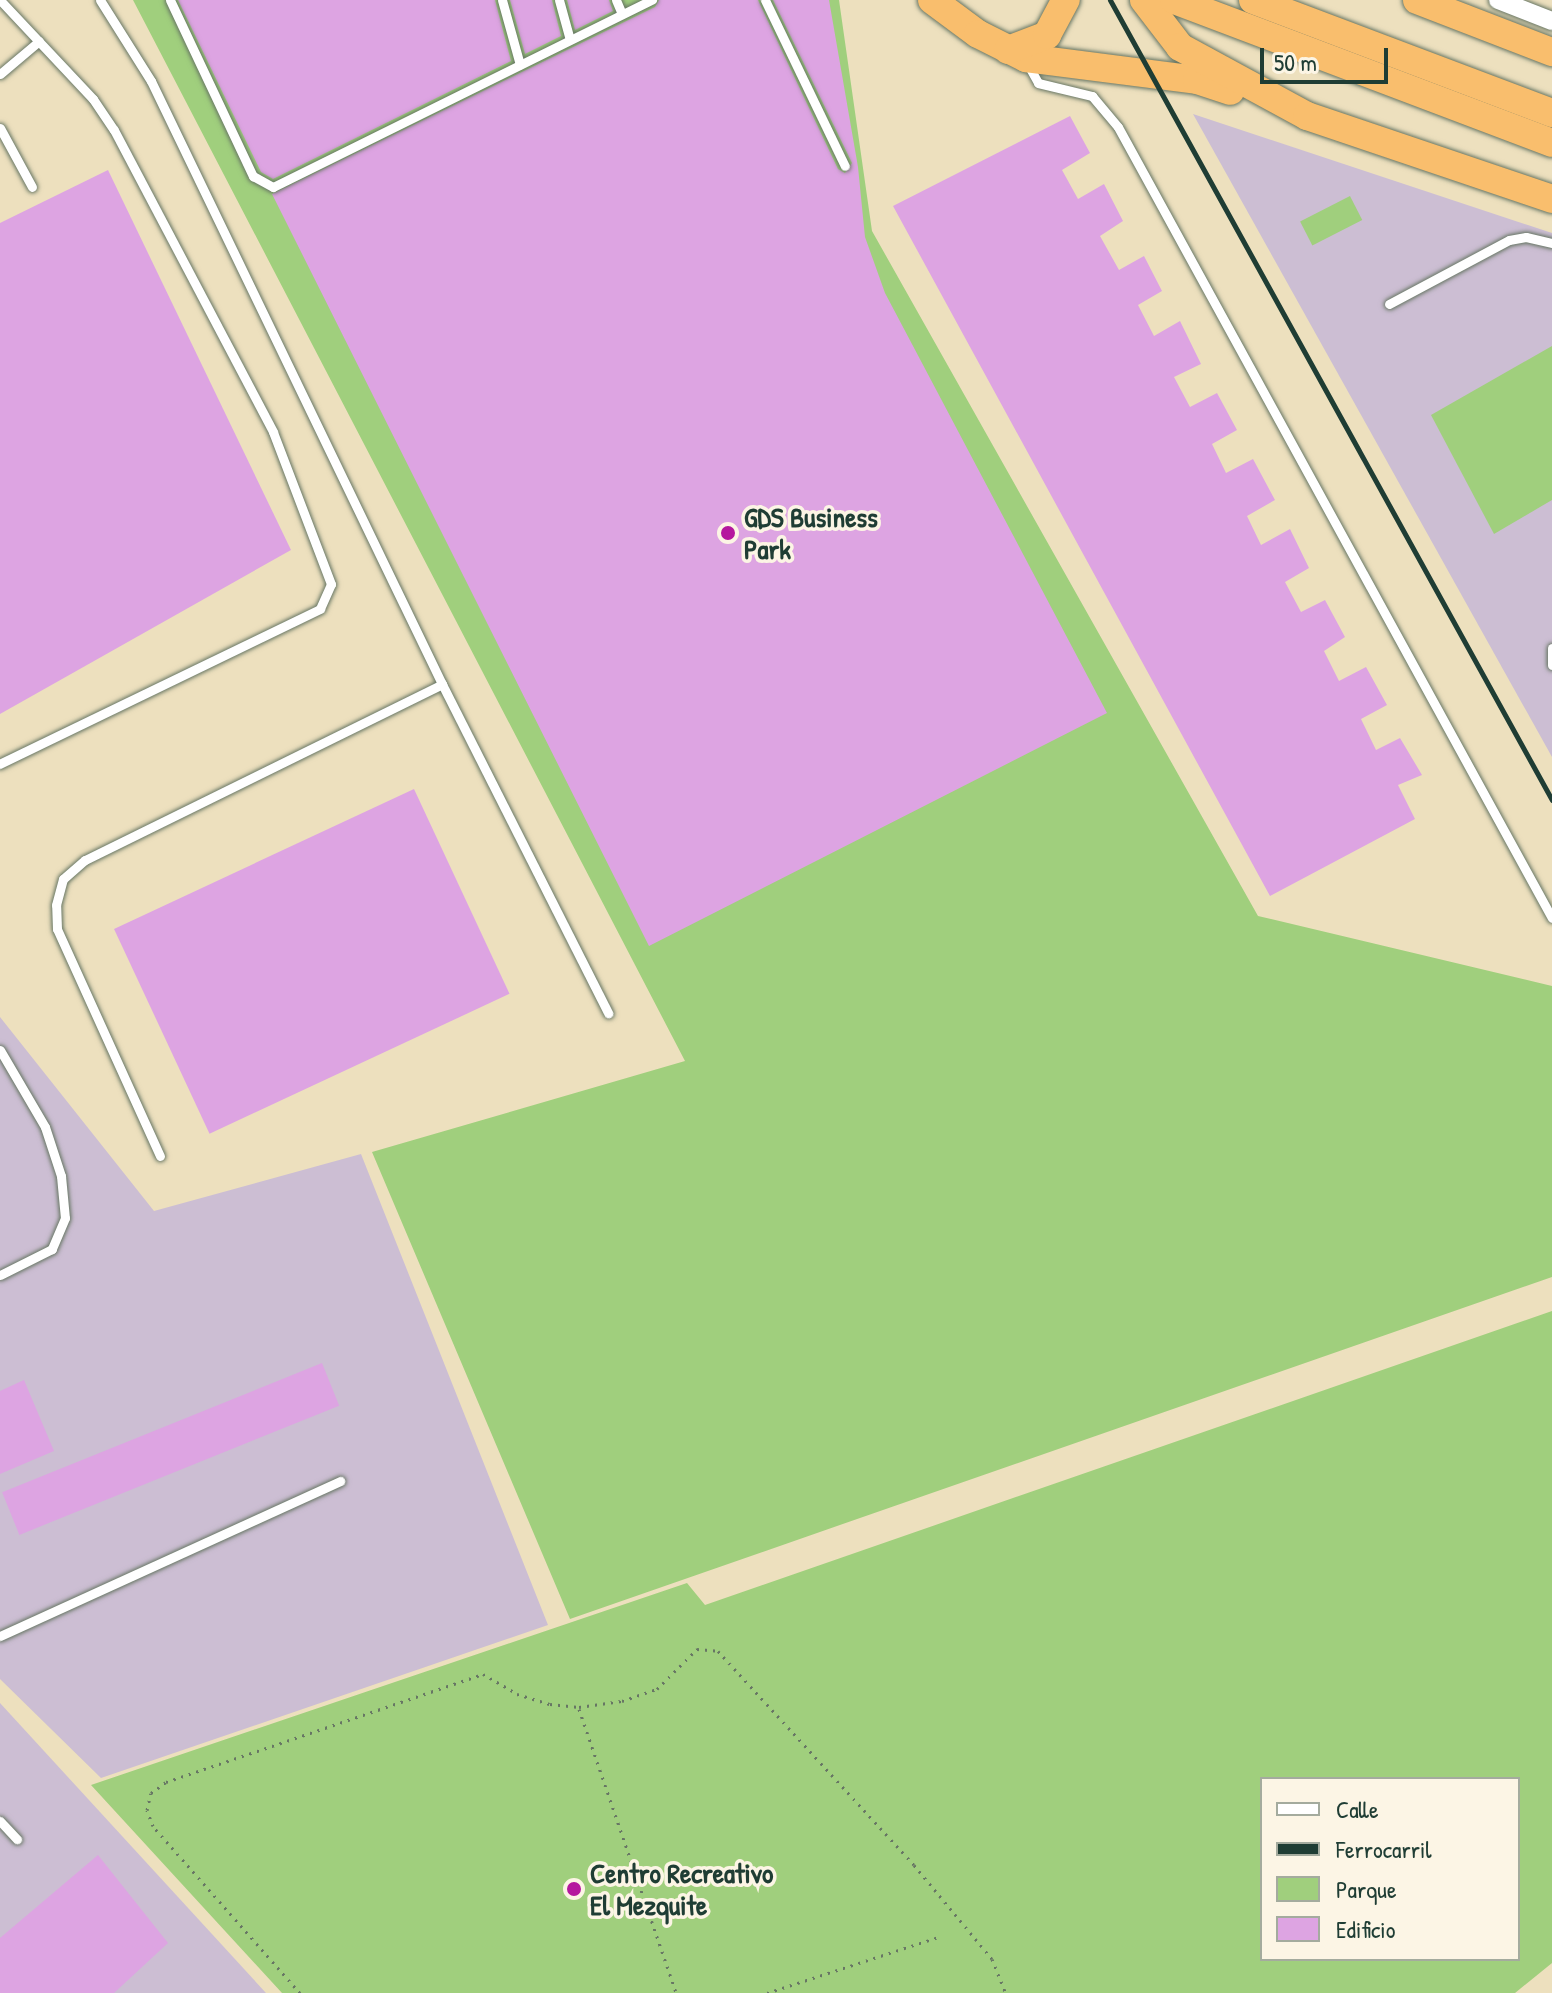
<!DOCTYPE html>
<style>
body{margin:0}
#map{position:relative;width:1552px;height:1993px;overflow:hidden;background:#ede0be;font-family:"Patrick Hand",sans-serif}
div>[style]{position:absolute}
.industrial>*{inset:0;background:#ccbed3}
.green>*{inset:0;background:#a0cf7d;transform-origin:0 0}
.building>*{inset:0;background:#dda4e2;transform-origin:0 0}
.path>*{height:3px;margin-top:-1.5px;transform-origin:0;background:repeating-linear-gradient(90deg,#677664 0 2px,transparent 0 8px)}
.roads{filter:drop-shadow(0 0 2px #677664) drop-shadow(0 0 2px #677664)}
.service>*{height:9px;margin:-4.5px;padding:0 4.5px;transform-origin:4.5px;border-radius:4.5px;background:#fff}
.minor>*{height:18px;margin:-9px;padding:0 9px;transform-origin:9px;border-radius:9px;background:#fff}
.trunk>*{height:28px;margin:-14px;padding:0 14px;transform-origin:14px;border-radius:14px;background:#f9be6d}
.rail>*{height:5px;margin:-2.5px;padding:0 2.5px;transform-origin:2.5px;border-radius:2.5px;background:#1f3d34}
.dots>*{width:22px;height:22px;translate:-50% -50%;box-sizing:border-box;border:4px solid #fcf5e5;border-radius:50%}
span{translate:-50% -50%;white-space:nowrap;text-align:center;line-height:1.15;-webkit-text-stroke:7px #fcf5e5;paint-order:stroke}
.poi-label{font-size:28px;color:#1f3d34;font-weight:700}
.left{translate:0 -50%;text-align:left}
.legend{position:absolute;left:1260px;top:1777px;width:260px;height:184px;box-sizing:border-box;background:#fcf5e5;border:2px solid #a4ab9e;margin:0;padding:10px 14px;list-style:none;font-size:24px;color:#1f3d34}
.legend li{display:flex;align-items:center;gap:16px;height:40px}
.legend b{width:40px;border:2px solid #a4ab9e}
.scale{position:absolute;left:1260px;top:48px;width:128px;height:36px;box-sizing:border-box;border:4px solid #1f3d34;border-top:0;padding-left:10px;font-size:24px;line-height:28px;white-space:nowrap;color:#1f3d34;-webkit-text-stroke:6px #fcf5e5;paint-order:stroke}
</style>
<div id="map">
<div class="industrial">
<div style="clip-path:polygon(1193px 114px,1552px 233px,1552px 757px)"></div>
<div style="clip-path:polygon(0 1017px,154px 1211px,361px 1154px,548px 1625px,101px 1778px,0 1679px)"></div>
<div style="clip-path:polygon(0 1703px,266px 1993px,0 1993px)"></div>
</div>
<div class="green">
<div style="clip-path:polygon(133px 0,839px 0,872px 231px,1258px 916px,1552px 986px,1552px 1277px,570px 1619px,372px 1152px,685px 1061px)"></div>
<div style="left:1350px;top:196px;width:27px;height:56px;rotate:63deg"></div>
<div style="clip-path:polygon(1552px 346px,1552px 500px,1494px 534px,1431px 415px)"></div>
<div style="clip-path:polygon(evenodd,1552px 1311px,1552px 1963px,1515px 1993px,282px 1993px,91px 1785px,687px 1583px,705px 1605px,1552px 1311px,1262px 1779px,1518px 1779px,1518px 1959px,1262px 1959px,1262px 1779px)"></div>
</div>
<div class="building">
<div style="clip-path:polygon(178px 0,495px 0,511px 61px,273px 179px,261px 172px)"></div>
<div style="clip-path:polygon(510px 0,552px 0,561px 36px,525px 54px)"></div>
<div style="clip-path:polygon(567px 0,609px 0,613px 11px,575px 30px)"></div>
<div style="clip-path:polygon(659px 0,758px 0,838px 169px,845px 173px,852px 163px,773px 0,829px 0,858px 167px,865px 237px,885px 293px,1107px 713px,649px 946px,272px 194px,655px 7px)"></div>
<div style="clip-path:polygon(1070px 116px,1090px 153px,1062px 170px,1078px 199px,1104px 184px,1123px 221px,1100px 236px,1119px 270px,1144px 256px,1162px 291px,1138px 305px,1154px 336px,1180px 321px,1201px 364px,1174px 377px,1190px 407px,1217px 393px,1237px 430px,1212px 444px,1226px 473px,1253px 459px,1275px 500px,1247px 516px,1261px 545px,1290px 529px,1309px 568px,1285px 582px,1301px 612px,1325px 600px,1345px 637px,1324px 651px,1339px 681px,1366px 667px,1387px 705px,1361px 719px,1376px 750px,1400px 738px,1422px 775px,1398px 785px,1415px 819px,1270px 896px,893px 206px)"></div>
<div style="clip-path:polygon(108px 170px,291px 550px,0 714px,0 223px)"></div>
<div style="left:414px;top:789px;width:226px;height:331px;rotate:65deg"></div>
<div style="left:322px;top:1363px;width:46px;height:345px;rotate:68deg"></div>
<div style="clip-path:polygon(24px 1380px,54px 1451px,0 1474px,0 1391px)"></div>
<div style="clip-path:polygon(98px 1855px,168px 1943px,114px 1993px,0 1993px,0 1938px)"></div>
</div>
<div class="path">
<div style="left:579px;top:1709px;width:300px;rotate:71.1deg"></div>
<div style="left:300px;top:1993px;width:222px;rotate:-131.4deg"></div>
<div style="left:153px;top:1826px;width:17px;rotate:-111deg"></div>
<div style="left:147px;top:1810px;width:17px;rotate:-77deg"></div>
<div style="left:151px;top:1793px;width:19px;rotate:-36deg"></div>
<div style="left:166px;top:1782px;width:335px;rotate:-18.8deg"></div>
<div style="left:483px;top:1674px;width:39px;rotate:30deg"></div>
<div style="left:517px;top:1694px;width:34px;rotate:17deg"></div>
<div style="left:550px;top:1704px;width:29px;rotate:6deg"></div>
<div style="left:579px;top:1707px;width:43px;rotate:-7.9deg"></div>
<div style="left:622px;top:1701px;width:37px;rotate:-19deg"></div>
<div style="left:657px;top:1689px;width:57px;rotate:-45deg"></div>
<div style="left:697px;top:1649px;width:21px;rotate:5deg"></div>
<div style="left:718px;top:1651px;width:290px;rotate:47.5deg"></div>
<div style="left:914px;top:1865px;width:122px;rotate:50.3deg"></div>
<div style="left:992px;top:1959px;width:37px;rotate:68deg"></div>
<div style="left:767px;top:1993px;width:180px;rotate:-18.1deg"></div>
</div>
<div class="roads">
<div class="service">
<div style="left:0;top:0;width:136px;rotate:46.8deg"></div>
<div style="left:93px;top:99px;width:37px;rotate:56deg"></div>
<div style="left:114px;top:130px;width:341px;rotate:62.2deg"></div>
<div style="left:273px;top:432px;width:163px;rotate:69.1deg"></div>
<div style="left:331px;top:584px;width:27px;rotate:114deg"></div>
<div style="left:320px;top:609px;width:356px;rotate:154.2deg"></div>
<div style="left:100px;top:0;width:96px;rotate:57.8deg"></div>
<div style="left:151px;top:81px;width:670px;rotate:64.24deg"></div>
<div style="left:442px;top:684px;width:369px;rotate:63.2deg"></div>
<div style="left:170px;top:0;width:195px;rotate:64.8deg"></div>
<div style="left:253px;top:176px;width:23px;rotate:29deg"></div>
<div style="left:273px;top:187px;width:423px;rotate:-26.3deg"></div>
<div style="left:502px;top:0;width:67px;rotate:74.5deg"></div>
<div style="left:559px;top:0;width:41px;rotate:74.6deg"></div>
<div style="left:616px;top:0;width:15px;rotate:67deg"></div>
<div style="left:765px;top:0;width:184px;rotate:64.3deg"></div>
<div style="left:1026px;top:61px;width:25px;rotate:61deg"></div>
<div style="left:1038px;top:83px;width:56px;rotate:13.5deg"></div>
<div style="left:1092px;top:96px;width:40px;rotate:50deg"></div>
<div style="left:1118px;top:127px;width:902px;rotate:61.25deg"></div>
<div style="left:0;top:74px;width:51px;rotate:-40.2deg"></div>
<div style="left:0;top:128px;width:67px;rotate:61.5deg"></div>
<div style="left:1389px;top:304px;width:136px;rotate:-28.1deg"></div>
<div style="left:1509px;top:240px;width:17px;rotate:-10deg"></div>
<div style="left:1526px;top:237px;width:27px;rotate:13deg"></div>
<div style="left:1552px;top:648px;width:17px;rotate:90deg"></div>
<div style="left:0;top:1050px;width:89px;rotate:59.7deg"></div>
<div style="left:45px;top:1127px;width:52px;rotate:71.9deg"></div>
<div style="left:61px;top:1176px;width:42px;rotate:84.6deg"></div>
<div style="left:65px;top:1218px;width:34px;rotate:113deg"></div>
<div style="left:52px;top:1249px;width:58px;rotate:153.4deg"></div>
<div style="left:160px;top:1156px;width:249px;rotate:-114.4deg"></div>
<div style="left:57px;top:929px;width:24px;rotate:-92deg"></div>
<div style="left:56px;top:905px;width:27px;rotate:-75deg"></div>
<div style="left:63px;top:879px;width:29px;rotate:-41deg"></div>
<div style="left:85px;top:860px;width:398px;rotate:-26.2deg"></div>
<div style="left:0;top:1636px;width:374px;rotate:-24.5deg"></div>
<div style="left:0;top:1821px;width:25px;rotate:47deg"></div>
</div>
<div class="minor">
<div style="left:1498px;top:0;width:58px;rotate:21.3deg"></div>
</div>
<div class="trunk">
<div style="left:932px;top:0;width:57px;rotate:36.5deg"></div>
<div style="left:978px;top:34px;width:54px;rotate:26.6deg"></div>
<div style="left:1026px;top:58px;width:172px;rotate:7.3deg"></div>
<div style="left:1197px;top:80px;width:35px;rotate:18deg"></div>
<div style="left:1144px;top:0;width:59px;rotate:52.5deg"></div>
<div style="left:1180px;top:47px;width:145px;rotate:28.5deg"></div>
<div style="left:1307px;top:116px;width:259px;rotate:18.7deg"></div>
<div style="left:1174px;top:0;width:404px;rotate:20.7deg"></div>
<div style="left:1253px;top:0;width:320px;rotate:20.7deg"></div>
<div style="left:1417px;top:0;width:145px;rotate:21.1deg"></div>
<div style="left:1008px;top:50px;width:42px;rotate:-21deg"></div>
<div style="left:1047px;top:35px;width:40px;rotate:-62deg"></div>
</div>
</div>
<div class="rail">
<div style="left:1110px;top:0;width:914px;rotate:61.08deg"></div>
</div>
<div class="dots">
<div style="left:728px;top:533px;background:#b5179e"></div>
<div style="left:574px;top:1889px;background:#b5179e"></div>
</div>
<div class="poi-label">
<span class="left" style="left:744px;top:533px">GDS Business<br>Park</span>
<span class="left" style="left:590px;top:1889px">Centro Recreativo<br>El Mezquite</span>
</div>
<ul class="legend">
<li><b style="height:10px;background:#fff"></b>Calle</li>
<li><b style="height:10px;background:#1f3d34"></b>Ferrocarril</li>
<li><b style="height:22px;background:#a0cf7d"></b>Parque</li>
<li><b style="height:22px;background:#dda4e2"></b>Edificio</li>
</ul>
<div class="scale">50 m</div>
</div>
